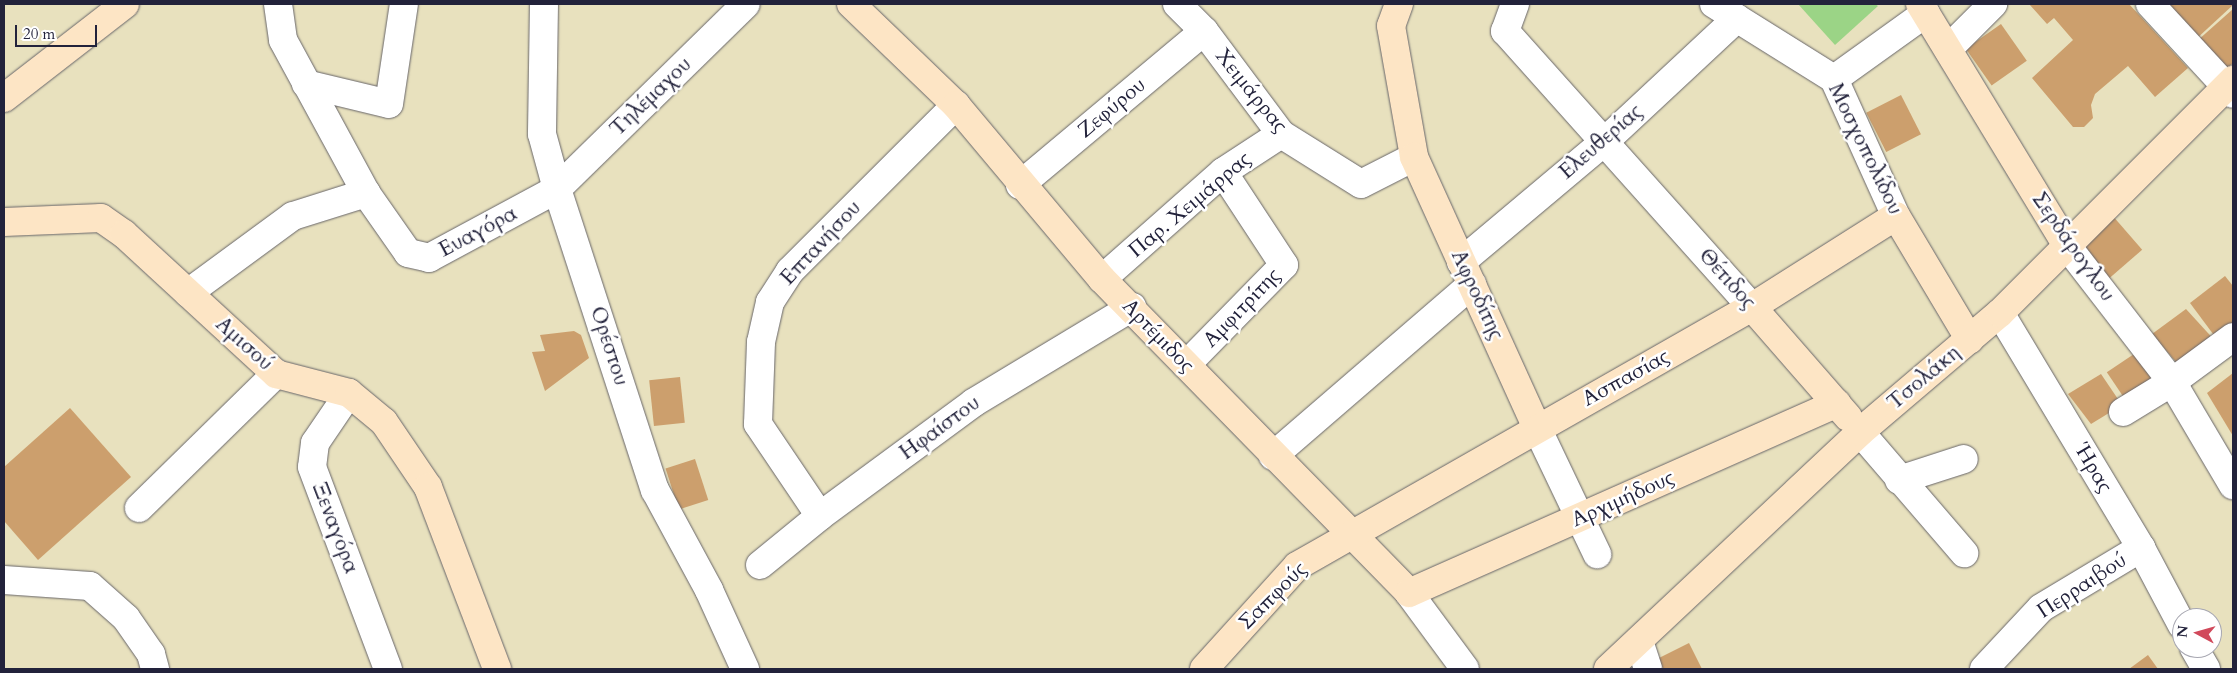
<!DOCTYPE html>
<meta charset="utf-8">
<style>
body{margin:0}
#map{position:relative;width:2237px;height:673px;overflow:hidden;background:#e8e1be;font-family:Cardo,serif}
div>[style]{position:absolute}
.green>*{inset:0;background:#9bd486}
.building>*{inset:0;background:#cc9f6d;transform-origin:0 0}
.roads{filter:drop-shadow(0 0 1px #676569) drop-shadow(0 0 1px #676569)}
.street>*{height:28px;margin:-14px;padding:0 14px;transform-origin:14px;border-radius:14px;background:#fff}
.secondary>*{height:28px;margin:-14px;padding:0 14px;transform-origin:14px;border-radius:14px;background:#fde5c5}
span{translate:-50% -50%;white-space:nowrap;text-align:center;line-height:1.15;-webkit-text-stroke:5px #fff;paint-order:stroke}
.street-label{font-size:21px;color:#22223b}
.frame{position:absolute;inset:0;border:5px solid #22223b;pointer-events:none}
.north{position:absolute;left:2172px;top:608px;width:50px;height:50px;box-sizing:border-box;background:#fff;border:1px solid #a7a7b1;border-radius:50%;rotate:276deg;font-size:14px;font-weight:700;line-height:20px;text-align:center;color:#22223b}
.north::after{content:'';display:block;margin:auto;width:18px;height:22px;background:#d1495b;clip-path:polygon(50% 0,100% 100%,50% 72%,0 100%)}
.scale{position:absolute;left:15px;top:25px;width:82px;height:22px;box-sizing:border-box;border:2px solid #22223b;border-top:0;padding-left:6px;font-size:15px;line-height:18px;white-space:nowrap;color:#22223b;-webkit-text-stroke:4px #fff;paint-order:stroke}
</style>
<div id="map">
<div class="green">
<div style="clip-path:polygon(1798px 4px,1875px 4px,1878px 6px,1835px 45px)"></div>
</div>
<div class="building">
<div style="clip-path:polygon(2029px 4px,2129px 4px,2188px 68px,2155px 97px,2128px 66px,2095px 94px,2091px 105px,2093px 118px,2084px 127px,2073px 127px,2032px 78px,2073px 40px,2054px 18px,2047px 24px)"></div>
<div style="clip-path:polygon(2158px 4px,2232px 4px,2233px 5px,2194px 41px)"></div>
<div style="clip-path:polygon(2233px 9px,2233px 63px,2225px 71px,2197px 41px)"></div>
<div style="left:2001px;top:24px;width:45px;height:43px;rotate:55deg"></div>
<div style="left:1901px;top:95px;width:44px;height:39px;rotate:63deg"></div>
<div style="left:2112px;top:215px;width:46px;height:47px;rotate:49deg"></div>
<div style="clip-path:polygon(2225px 276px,2233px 286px,2233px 332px,2219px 342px,2190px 303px)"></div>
<div style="clip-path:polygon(2186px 309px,2218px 344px,2182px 369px,2152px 334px)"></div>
<div style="clip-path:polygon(574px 331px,581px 335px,589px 358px,545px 391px,532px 352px,545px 351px,540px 335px)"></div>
<div style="left:2140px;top:350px;width:40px;height:40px;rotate:56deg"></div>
<div style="clip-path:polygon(2233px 373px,2233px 436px,2207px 393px)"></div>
<div style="clip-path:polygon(2101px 374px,2122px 405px,2091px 424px,2068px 394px)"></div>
<div style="left:680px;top:377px;width:46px;height:31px;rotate:84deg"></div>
<div style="clip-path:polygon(70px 408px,131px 477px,38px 560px,4px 521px,4px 467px)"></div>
<div style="left:695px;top:459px;width:43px;height:31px;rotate:72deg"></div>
<div style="clip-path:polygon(1689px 643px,1702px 669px,1655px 669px,1651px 662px)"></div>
<div style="clip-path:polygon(2148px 655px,2158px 669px,2129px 669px)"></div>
</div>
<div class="roads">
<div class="street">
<div style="left:278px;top:4px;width:36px;rotate:82deg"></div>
<div style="left:283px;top:40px;width:174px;rotate:61.5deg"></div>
<div style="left:544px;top:4px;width:130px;rotate:90.9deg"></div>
<div style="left:542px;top:134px;width:57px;rotate:74.7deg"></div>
<div style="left:557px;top:189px;width:317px;rotate:72deg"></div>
<div style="left:655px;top:490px;width:114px;rotate:61.6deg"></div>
<div style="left:709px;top:590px;width:87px;rotate:65.5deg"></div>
<div style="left:1177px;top:4px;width:38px;rotate:45deg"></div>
<div style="left:1204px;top:31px;width:129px;rotate:53.2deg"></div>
<div style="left:1281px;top:134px;width:94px;rotate:32deg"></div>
<div style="left:1361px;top:184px;width:59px;rotate:-27deg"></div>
<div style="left:1515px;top:4px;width:29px;rotate:110deg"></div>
<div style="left:1505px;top:31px;width:370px;rotate:48.2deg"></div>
<div style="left:1714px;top:4px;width:142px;rotate:32deg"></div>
<div style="left:1834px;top:79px;width:150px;rotate:65.7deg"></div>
<div style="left:2150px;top:4px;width:122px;rotate:47.3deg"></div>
<div style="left:1948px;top:49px;width:64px;rotate:-45deg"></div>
<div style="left:1834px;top:79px;width:113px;rotate:-35.7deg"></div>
<div style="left:306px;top:84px;width:85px;rotate:13.5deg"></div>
<div style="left:389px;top:104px;width:101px;rotate:-81.5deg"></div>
<div style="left:1020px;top:185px;width:240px;rotate:-39.9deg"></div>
<div style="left:2067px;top:246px;width:172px;rotate:52.3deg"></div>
<div style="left:2172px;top:382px;width:120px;rotate:59.4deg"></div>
<div style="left:1461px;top:262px;width:185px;rotate:-40deg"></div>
<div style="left:1603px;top:143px;width:183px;rotate:-43deg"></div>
<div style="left:1102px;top:279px;width:162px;rotate:-41.5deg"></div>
<div style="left:1223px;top:172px;width:69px;rotate:-33.2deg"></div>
<div style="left:188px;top:293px;width:130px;rotate:-36.3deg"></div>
<div style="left:293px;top:216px;width:77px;rotate:-17.5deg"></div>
<div style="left:366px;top:193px;width:73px;rotate:55deg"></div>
<div style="left:408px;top:253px;width:22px;rotate:13deg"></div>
<div style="left:429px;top:258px;width:145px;rotate:-28.3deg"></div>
<div style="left:557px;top:189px;width:264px;rotate:-44.4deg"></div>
<div style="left:2000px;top:313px;width:274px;rotate:59deg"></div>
<div style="left:2141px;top:548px;width:87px;rotate:62deg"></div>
<div style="left:1186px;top:365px;width:140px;rotate:-45.6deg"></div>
<div style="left:1284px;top:265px;width:111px;rotate:-123.3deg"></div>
<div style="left:349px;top:393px;width:60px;rotate:124.2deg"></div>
<div style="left:315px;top:443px;width:24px;rotate:97deg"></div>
<div style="left:312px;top:467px;width:216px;rotate:69.4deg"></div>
<div style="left:2123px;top:412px;width:57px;rotate:-31.5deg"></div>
<div style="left:2172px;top:382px;width:76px;rotate:-36.4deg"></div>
<div style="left:1537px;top:428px;width:140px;rotate:64.5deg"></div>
<div style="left:1860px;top:432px;width:160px;rotate:49.3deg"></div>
<div style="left:1273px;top:456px;width:263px;rotate:-40.8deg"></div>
<div style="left:1899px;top:480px;width:68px;rotate:-17.9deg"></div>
<div style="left:139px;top:508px;width:192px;rotate:-44.4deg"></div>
<div style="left:820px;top:516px;width:111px;rotate:-124deg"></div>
<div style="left:758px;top:424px;width:82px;rotate:-87.9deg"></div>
<div style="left:761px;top:342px;width:41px;rotate:-77.3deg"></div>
<div style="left:770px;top:302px;width:37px;rotate:-57deg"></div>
<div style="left:790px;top:271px;width:235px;rotate:-45deg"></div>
<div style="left:760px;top:565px;width:77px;rotate:-39.2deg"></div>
<div style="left:820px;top:516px;width:190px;rotate:-36.4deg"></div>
<div style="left:973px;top:403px;width:186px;rotate:-31.1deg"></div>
<div style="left:4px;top:580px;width:86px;rotate:4deg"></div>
<div style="left:90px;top:586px;width:48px;rotate:41.6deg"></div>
<div style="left:126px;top:618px;width:44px;rotate:55.2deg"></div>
<div style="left:151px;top:654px;width:16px;rotate:75deg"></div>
<div style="left:1409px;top:593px;width:94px;rotate:53.6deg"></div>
<div style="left:1639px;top:641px;width:29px;rotate:72deg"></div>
<div style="left:2194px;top:648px;width:24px;rotate:60deg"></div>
<div style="left:1984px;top:669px;width:83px;rotate:-46.9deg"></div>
<div style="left:2041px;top:608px;width:117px;rotate:-31deg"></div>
</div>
<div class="secondary">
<div style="left:851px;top:4px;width:146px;rotate:43.9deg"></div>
<div style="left:956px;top:105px;width:227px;rotate:50deg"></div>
<div style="left:1102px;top:279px;width:439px;rotate:45.6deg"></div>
<div style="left:1409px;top:593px;width:468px;rotate:-23.9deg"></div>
<div style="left:1399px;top:4px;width:23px;rotate:110deg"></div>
<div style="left:1391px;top:26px;width:133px;rotate:80deg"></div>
<div style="left:1414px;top:157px;width:298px;rotate:65.6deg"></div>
<div style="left:1920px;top:4px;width:283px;rotate:58.7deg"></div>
<div style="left:4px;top:98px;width:153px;rotate:-37.8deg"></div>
<div style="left:4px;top:222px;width:97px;rotate:-2.4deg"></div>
<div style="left:101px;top:218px;width:28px;rotate:35deg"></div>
<div style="left:124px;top:234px;width:207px;rotate:42.6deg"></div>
<div style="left:276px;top:374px;width:75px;rotate:14.6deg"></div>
<div style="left:349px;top:393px;width:45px;rotate:39.6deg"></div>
<div style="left:384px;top:422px;width:78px;rotate:55.9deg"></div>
<div style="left:428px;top:487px;width:195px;rotate:69.2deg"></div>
<div style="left:1752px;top:307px;width:146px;rotate:48.9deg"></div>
<div style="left:1204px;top:669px;width:139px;rotate:-47.9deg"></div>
<div style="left:1297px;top:566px;width:524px;rotate:-29.65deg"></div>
<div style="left:1752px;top:307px;width:170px;rotate:-32.3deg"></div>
<div style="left:1896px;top:216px;width:144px;rotate:59.2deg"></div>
<div style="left:1608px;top:669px;width:346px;rotate:-43.2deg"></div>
<div style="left:1860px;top:432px;width:184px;rotate:-40.4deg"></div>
<div style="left:2000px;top:313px;width:330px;rotate:-45deg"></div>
</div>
</div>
<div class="street-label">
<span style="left:1251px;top:91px;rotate:51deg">Χειμάρρας</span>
<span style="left:651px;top:97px;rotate:-44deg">Τηλέμαχου</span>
<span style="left:1112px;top:108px;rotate:-40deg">Ζεφύρου</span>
<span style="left:1601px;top:142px;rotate:-41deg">Ελευθερίας</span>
<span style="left:1865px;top:149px;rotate:64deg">Μοσχοπολίδου</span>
<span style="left:1190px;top:205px;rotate:-40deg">Παρ. Χειμάρρας</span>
<span style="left:478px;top:232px;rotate:-28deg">Ευαγόρα</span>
<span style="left:821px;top:243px;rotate:-47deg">Επτανήσου</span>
<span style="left:2073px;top:247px;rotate:55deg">Σερδάρογλου</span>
<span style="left:1727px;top:279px;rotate:48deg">Θέτιδος</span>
<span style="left:1477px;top:295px;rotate:65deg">Αφροδίτης</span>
<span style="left:1242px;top:308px;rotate:-46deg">Αμφιτρίτης</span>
<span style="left:1158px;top:336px;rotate:46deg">Αρτέμιδος</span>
<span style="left:244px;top:344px;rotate:42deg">Αμισού</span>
<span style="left:609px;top:346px;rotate:72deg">Ορέστου</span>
<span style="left:1626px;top:378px;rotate:-29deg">Ασπασίας</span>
<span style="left:1924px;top:378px;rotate:-40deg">Τσολάκη</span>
<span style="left:940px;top:428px;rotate:-36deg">Ηφαίστου</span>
<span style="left:2093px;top:468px;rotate:59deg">Ήρας</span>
<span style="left:1623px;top:499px;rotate:-24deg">Αρχιμήδους</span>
<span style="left:335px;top:528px;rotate:69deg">Ξεναγόρα</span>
<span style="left:2082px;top:586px;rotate:-33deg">Περραιβού</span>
<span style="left:1273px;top:596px;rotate:-45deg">Σαπφούς</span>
</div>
<div class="frame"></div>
<div class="north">N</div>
<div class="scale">20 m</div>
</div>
